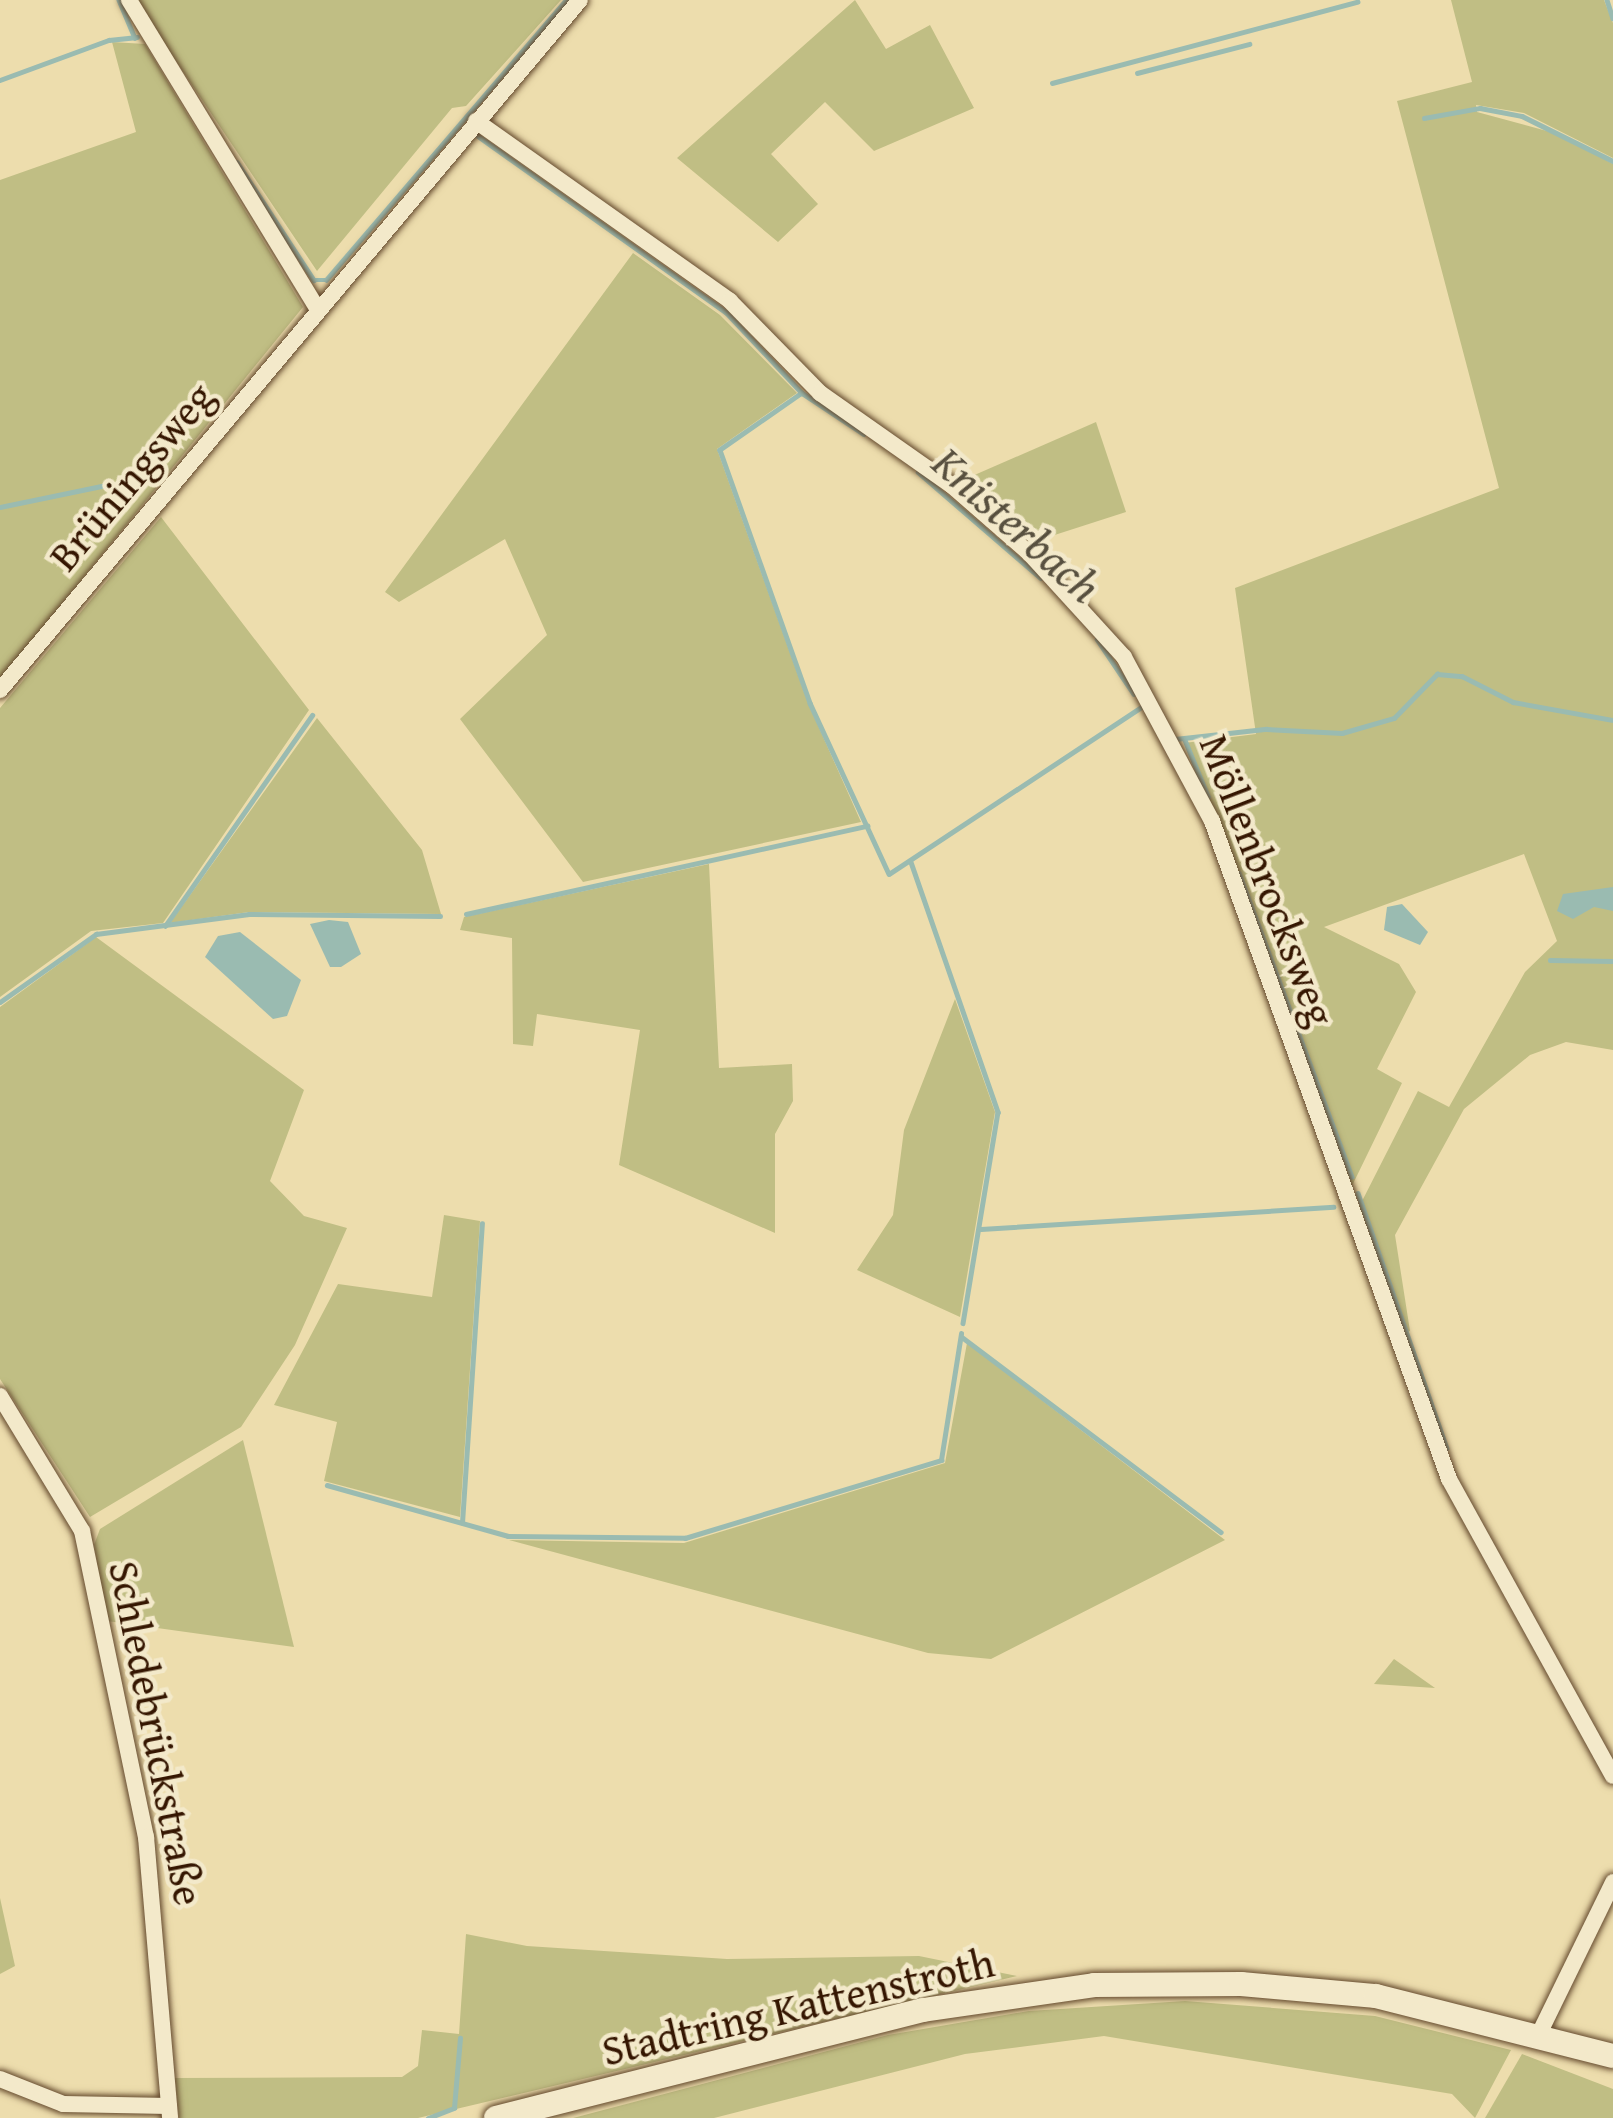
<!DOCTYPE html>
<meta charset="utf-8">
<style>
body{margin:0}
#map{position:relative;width:1613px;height:2118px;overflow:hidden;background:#edddad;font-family:"Gentium Book Plus",serif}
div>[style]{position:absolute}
.green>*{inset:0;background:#c0be84}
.water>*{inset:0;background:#9abbb1}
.stream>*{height:4.5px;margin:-2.25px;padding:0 2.25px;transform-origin:2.25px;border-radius:2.25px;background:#9abbb1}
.roads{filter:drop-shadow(0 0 3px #63482c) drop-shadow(0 0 3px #63482c)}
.street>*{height:16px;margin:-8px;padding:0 8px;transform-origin:8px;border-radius:8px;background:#f3e9ca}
.secondary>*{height:24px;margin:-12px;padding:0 12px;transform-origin:12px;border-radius:12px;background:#f3e9ca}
span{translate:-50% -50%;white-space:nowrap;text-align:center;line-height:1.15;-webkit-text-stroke:9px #f3e9ca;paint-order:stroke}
.street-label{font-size:42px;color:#351601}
.water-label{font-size:45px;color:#58503f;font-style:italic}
</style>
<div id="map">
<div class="green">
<div style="clip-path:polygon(135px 0,561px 0,466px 106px,452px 108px,317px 271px)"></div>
<div style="clip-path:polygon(855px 0,886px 49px,930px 25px,974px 108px,874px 151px,825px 102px,771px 154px,818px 204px,778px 242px,677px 158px)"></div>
<div style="clip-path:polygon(1451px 0,1604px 0,1613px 23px,1613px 158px,1524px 113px,1476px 105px,1477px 112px,1558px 134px,1613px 164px,1613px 1050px,1566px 1042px,1530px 1055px,1464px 1109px,1395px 1235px,1410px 1331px,1400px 1336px,1357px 1211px,1418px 1091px,1449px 1107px,1525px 972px,1557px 941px,1524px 854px,1324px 927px,1399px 964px,1416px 992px,1377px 1069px,1402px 1083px,1350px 1190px,1288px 1002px,1184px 743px,1256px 734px,1235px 588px,1499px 488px,1397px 101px,1472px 82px)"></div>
<div style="clip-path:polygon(112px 42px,145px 44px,303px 307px,0 680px,0 180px,136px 132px)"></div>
<div style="clip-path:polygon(633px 253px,720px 315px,797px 393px,717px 449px,808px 703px,861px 822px,583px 882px,460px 719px,547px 635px,505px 539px,399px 602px,385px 592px)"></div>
<div style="clip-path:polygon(1096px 422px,1126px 512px,1036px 541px,963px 480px)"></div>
<div style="clip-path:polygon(161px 517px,309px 710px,163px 923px,91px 931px,0 997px,0 708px)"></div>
<div style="clip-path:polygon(317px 718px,422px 850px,441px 914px,249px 912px,170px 923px)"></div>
<div style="clip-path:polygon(709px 864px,719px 1068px,792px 1064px,793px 1101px,775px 1134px,775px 1233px,619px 1165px,640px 1030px,537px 1014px,533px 1046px,513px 1044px,512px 938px,460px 930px,464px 917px)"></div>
<div style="clip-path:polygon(96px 937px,304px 1090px,270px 1181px,304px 1216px,347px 1228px,295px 1345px,241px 1427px,90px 1517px,0 1379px,0 1007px)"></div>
<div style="clip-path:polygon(955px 999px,995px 1112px,960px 1317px,857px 1270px,893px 1215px,904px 1130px)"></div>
<div style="clip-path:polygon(444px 1215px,480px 1221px,460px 1517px,324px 1481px,337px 1422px,274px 1405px,338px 1284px,432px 1297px)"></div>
<div style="clip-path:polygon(967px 1343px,1225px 1540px,991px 1659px,928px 1653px,509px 1540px,684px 1543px,945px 1463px)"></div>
<div style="clip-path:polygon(243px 1440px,294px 1647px,107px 1621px,94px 1545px,100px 1529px)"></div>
<div style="clip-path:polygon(1394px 1659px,1435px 1688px,1374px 1684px)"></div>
<div style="clip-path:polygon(0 1898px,15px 1966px,0 1974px)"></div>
<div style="clip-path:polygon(466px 1934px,527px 1946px,727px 1959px,919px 1956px,1017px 1976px,418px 2118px,179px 2118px,175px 2078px,402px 2077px,418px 2066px,422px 2030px,459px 2034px)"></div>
<div style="clip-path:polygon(1185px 2001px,1375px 2016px,1511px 2050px,1475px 2118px,1452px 2094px,1104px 2036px,965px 2054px,714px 2118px,573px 2118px,888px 2035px,1029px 2011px)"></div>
<div style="clip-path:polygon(1522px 2054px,1613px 2089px,1613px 2118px,1485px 2118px)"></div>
</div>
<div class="water">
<div style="clip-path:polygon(1613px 887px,1613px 911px,1594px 907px,1573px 919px,1557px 911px,1563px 894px)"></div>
<div style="clip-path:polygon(1402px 904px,1428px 932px,1420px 945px,1384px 930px,1387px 907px)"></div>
<div style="clip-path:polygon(329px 920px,348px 922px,361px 954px,341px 967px,330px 967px,310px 924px)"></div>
<div style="clip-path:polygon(240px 932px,301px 980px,287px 1016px,273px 1019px,205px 957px,218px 936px)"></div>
</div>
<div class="stream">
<div style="left:119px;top:0;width:41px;rotate:67.2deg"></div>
<div style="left:1607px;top:0;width:19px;rotate:72deg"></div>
<div style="left:1137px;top:73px;width:116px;rotate:-14.5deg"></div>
<div style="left:0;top:80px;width:116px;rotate:-20.2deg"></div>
<div style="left:109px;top:40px;width:28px;rotate:-6deg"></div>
<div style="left:1052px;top:83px;width:316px;rotate:-14.9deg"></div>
<div style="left:1424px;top:118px;width:57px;rotate:-10.1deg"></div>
<div style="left:1480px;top:108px;width:43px;rotate:10.8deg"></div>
<div style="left:1522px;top:116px;width:102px;rotate:26.3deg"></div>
<div style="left:478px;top:136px;width:304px;rotate:35.4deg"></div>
<div style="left:726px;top:312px;width:111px;rotate:46.8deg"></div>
<div style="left:802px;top:393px;width:74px;rotate:33.5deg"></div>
<div style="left:237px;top:162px;width:141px;rotate:56.9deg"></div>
<div style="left:314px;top:280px;width:12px"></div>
<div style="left:326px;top:280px;width:369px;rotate:-49.4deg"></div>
<div style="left:802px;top:393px;width:100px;rotate:145.2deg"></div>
<div style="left:720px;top:450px;width:269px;rotate:70.4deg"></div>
<div style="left:810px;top:703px;width:188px;rotate:65.2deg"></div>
<div style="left:889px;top:874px;width:305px;rotate:-33.5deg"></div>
<div style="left:918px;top:472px;width:162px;rotate:40.8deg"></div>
<div style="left:0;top:507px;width:113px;rotate:-11.7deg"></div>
<div style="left:1097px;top:639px;width:66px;rotate:56.1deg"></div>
<div style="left:1175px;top:739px;width:92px;rotate:-6.3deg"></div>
<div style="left:1266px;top:729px;width:76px;rotate:3deg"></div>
<div style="left:1342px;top:733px;width:54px;rotate:-16.1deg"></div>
<div style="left:1394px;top:718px;width:62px;rotate:-45.7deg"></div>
<div style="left:1437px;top:674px;width:25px;rotate:5deg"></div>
<div style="left:1462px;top:676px;width:57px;rotate:27deg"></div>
<div style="left:1513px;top:702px;width:102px;rotate:10.2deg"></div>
<div style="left:1185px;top:740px;width:61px;rotate:67.7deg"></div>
<div style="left:911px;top:862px;width:265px;rotate:70.8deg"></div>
<div style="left:998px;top:1112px;width:214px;rotate:99.4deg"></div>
<div style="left:1239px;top:873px;width:324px;rotate:69.6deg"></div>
<div style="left:466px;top:914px;width:411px;rotate:-12.4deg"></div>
<div style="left:165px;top:926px;width:257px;rotate:-55.1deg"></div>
<div style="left:1550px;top:960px;width:63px;rotate:0.9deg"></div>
<div style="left:0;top:1002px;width:118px;rotate:-35.3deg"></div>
<div style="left:96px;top:934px;width:154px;rotate:-7.4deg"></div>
<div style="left:249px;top:914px;width:191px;rotate:0.6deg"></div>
<div style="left:1358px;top:1193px;width:270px;rotate:70.8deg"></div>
<div style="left:981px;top:1229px;width:353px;rotate:-3.6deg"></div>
<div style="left:962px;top:1337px;width:324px;rotate:37deg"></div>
<div style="left:327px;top:1485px;width:188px;rotate:15.7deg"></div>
<div style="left:508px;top:1536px;width:177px;rotate:0.6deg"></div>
<div style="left:685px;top:1538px;width:268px;rotate:-16.9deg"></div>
<div style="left:941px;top:1460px;width:128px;rotate:-81deg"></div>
<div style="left:462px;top:1523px;width:300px;rotate:-86.2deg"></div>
<div style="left:428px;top:2118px;width:28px;rotate:-21deg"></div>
<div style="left:454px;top:2108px;width:70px;rotate:-85.1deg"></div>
</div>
<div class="roads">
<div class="street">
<div style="left:129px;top:0;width:361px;rotate:58.6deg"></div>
<div style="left:476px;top:121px;width:311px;rotate:35.3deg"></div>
<div style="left:730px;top:301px;width:129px;rotate:45.6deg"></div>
<div style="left:820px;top:393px;width:160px;rotate:35.1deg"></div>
<div style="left:951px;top:485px;width:105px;rotate:41.1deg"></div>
<div style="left:1030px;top:554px;width:139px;rotate:47.6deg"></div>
<div style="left:1124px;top:657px;width:186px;rotate:61.8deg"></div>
<div style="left:1212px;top:821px;width:699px;rotate:70.19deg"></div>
<div style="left:1449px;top:1479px;width:339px;rotate:61.1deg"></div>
<div style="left:0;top:690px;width:901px;rotate:-49.95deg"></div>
<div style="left:0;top:1396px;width:158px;rotate:58.7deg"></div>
<div style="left:82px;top:1531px;width:313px;rotate:78.2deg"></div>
<div style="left:146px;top:1837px;width:282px;rotate:85.1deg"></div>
<div style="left:1539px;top:2034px;width:169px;rotate:-64deg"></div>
<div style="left:0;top:2079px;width:68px;rotate:21.6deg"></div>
<div style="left:63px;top:2104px;width:106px;rotate:1.1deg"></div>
</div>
<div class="secondary">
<div style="left:496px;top:2118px;width:440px;rotate:-14.2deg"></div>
<div style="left:923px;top:2010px;width:173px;rotate:-8.3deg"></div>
<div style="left:1094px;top:1985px;width:147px;rotate:-0.4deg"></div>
<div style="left:1241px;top:1984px;width:136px;rotate:5.1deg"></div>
<div style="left:1376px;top:1996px;width:244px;rotate:14.2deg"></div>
</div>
</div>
<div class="street-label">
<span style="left:131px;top:476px;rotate:-50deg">Brüningsweg</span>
<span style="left:1268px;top:880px;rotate:69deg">Möllenbrocksweg</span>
<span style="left:157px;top:1733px;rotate:79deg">Schledebrückstraße</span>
<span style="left:798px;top:2006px;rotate:-13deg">Stadtring Kattenstroth</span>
</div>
<div class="water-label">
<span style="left:1017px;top:524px;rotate:42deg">Knisterbach</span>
</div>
</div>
